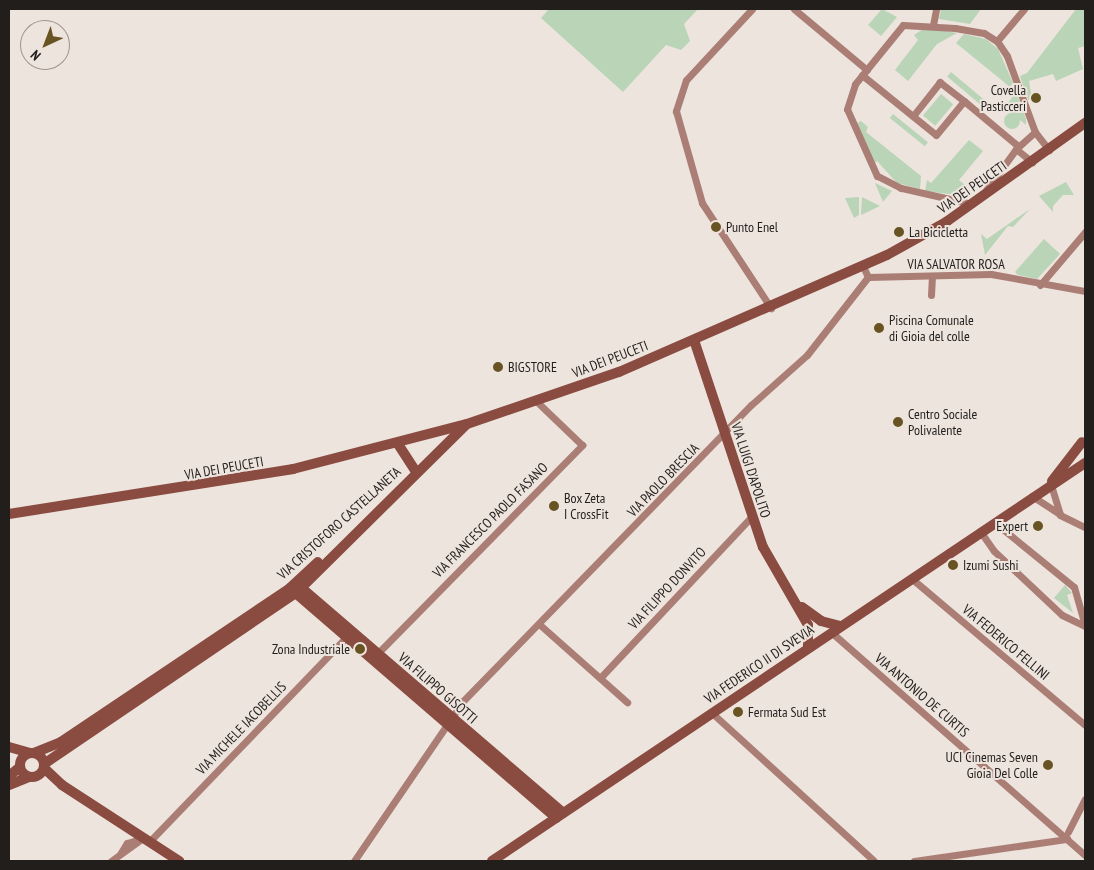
<!DOCTYPE html>
<style>
body{margin:0}
#map{position:relative;width:1094px;height:870px;overflow:hidden;background:#ede4dd;font-family:"PT Sans Narrow",sans-serif}
div>[style]{position:absolute}
.green>*{inset:0;background:#bad4b7;transform-origin:0 0}
.round{border-radius:50%}
.street>*{height:7px;margin:-3.5px;padding:0 3.5px;transform-origin:3.5px;border-radius:3.5px;background:#ab7e75}
.secondary>*{height:10px;margin:-5px;padding:0 5px;transform-origin:5px;border-radius:5px;background:#8a4b40}
.secondary>.ring{margin:-5px;padding:0;box-sizing:content-box;background:none;border:10px solid #8a4b40;border-radius:50%}
.dots>*{width:14px;height:14px;translate:-50% -50%;box-sizing:border-box;border:2px solid #ede4dd;border-radius:50%}
span{translate:-50% -50%;white-space:nowrap;text-align:center;line-height:1.15;-webkit-text-stroke:4px #ede4dd;paint-order:stroke}
.poi-label{font-size:14px;color:#221e1c}
.right{translate:-100% -50%;text-align:right}
.left{translate:0 -50%;text-align:left}
.street-label{font-size:14px;color:#221e1c}
.frame{position:absolute;inset:0;border:10px solid #221e1c;pointer-events:none}
.north{position:absolute;left:20px;top:20px;width:50px;height:50px;box-sizing:border-box;background:#ede4dd;border:1px solid #9c9590;border-radius:50%;rotate:223deg;font-size:14px;font-weight:700;line-height:20px;text-align:center;color:#221e1c}
.north::after{content:'';display:block;margin:auto;width:18px;height:22px;background:#685322;clip-path:polygon(50% 0,100% 100%,50% 72%,0 100%)}
</style>
<div id="map">
<div class="green">
<div style="clip-path:polygon(549px 9px,698px 9px,684px 24px,690px 41px,681px 50px,666px 45px,623px 92px,541px 18px)"></div>
<div style="clip-path:polygon(882px 9px,897px 17px,881px 36px,868px 25px)"></div>
<div style="clip-path:polygon(941px 9px,981px 9px,970px 24px,939px 19px)"></div>
<div style="clip-path:polygon(1076px 9px,1085px 9px,1085px 46px,1078px 48px,1083px 69px,1056px 81px,1053px 74px,1029px 81px,1032px 99px,1028px 100px,1020px 76px,1027px 73px)"></div>
<div style="clip-path:polygon(926px 27px,957px 33px,937px 44px,908px 81px,895px 70px,918px 40px,914px 35px)"></div>
<div style="clip-path:polygon(964px 34px,986px 39px,998px 49px,1013px 83px,1010px 87px,956px 43px)"></div>
<div style="left:951px;top:72px;width:55px;height:6px;rotate:40deg"></div>
<div style="clip-path:polygon(1016px 92px,1026px 119px,1026px 125px,1005px 107px)"></div>
<div style="left:941px;top:94px;width:16px;height:28px;rotate:40deg"></div>
<div class="round" style="left:1004px;top:113px;width:16px;height:16px"></div>
<div style="left:893px;top:114px;width:45px;height:5px;rotate:39deg"></div>
<div style="clip-path:polygon(861px 121px,868px 127px,866px 132px,921px 176px,920px 189px,897px 183px,877px 161px,873px 165px,857px 123px)"></div>
<div style="clip-path:polygon(969px 140px,983px 151px,959px 180px,965px 185px,956px 195px,925px 191px,927px 180px,931px 183px)"></div>
<div style="clip-path:polygon(1066px 182px,1074px 195px,1063px 195px,1053px 206px,1053px 212px,1039px 196px)"></div>
<div style="clip-path:polygon(875px 183px,892px 191px,883px 202px)"></div>
<div style="clip-path:polygon(859px 197px,859px 215px,854px 218px,845px 198px)"></div>
<div style="clip-path:polygon(862px 197px,880px 206px,861px 215px)"></div>
<div style="clip-path:polygon(1030px 209px,1013px 227px,1008px 226px,985px 255px,981px 234px,987px 239px)"></div>
<div style="clip-path:polygon(1044px 239px,1060px 254px,1037px 279px,1018px 275px,1015px 272px)"></div>
<div style="clip-path:polygon(1065px 585px,1072px 593px,1067px 595px,1073px 613px,1054px 598px)"></div>
</div>
<div class="street">
<div style="left:752px;top:9px;width:97px;rotate:132.9deg"></div>
<div style="left:686px;top:80px;width:33px;rotate:108deg"></div>
<div style="left:676px;top:111px;width:96px;rotate:74.2deg"></div>
<div style="left:702px;top:203px;width:126px;rotate:56.7deg"></div>
<div style="left:794px;top:9px;width:95px;rotate:39.9deg"></div>
<div style="left:933px;top:25px;width:16px;rotate:-79deg"></div>
<div style="left:997px;top:41px;width:42px;rotate:-49.8deg"></div>
<div style="left:862px;top:75px;width:95px;rotate:39deg"></div>
<div style="left:936px;top:135px;width:44px;rotate:-50.5deg"></div>
<div style="left:964px;top:101px;width:31px;rotate:-142deg"></div>
<div style="left:940px;top:82px;width:43px;rotate:128.5deg"></div>
<div style="left:964px;top:101px;width:70px;rotate:39.8deg"></div>
<div style="left:1016px;top:149px;width:21px;rotate:39deg"></div>
<div style="left:981px;top:197px;width:59px;rotate:-53.9deg"></div>
<div style="left:1016px;top:149px;width:25px;rotate:-42deg"></div>
<div style="left:972px;top:204px;width:73px;rotate:-167.3deg"></div>
<div style="left:901px;top:188px;width:27px;rotate:-153deg"></div>
<div style="left:877px;top:176px;width:73px;rotate:-114.1deg"></div>
<div style="left:847px;top:109px;width:26px;rotate:-72deg"></div>
<div style="left:855px;top:84px;width:76px;rotate:-50.9deg"></div>
<div style="left:903px;top:25px;width:52px;rotate:3.3deg"></div>
<div style="left:955px;top:28px;width:29px;rotate:10deg"></div>
<div style="left:984px;top:33px;width:15px;rotate:32deg"></div>
<div style="left:997px;top:41px;width:18px;rotate:56deg"></div>
<div style="left:1007px;top:56px;width:81px;rotate:69.8deg"></div>
<div style="left:1035px;top:132px;width:23px;rotate:52deg"></div>
<div style="left:863px;top:266px;width:12px;rotate:66deg"></div>
<div style="left:868px;top:277px;width:123px;rotate:-1.4deg"></div>
<div style="left:991px;top:274px;width:96px;rotate:10.3deg"></div>
<div style="left:1040px;top:285px;width:70px;rotate:-49.7deg"></div>
<div style="left:931px;top:295px;width:19px;rotate:-87deg"></div>
<div style="left:1051px;top:485px;width:31px;rotate:73deg"></div>
<div style="left:1060px;top:515px;width:28px;rotate:26deg"></div>
<div style="left:1032px;top:496px;width:33px;rotate:33deg"></div>
<div style="left:994px;top:522px;width:103px;rotate:39.1deg"></div>
<div style="left:1074px;top:587px;width:40px;rotate:74deg"></div>
<div style="left:980px;top:531px;width:24px;rotate:55deg"></div>
<div style="left:994px;top:551px;width:93px;rotate:43.3deg"></div>
<div style="left:1062px;top:615px;width:25px;rotate:26deg"></div>
<div style="left:911px;top:578px;width:228px;rotate:40.2deg"></div>
<div style="left:539px;top:624px;width:118px;rotate:41.6deg"></div>
<div style="left:831px;top:632px;width:338px;rotate:41.3deg"></div>
<div style="left:375px;top:656px;width:296px;rotate:-45.5deg"></div>
<div style="left:582px;top:445px;width:65px;rotate:-136.2deg"></div>
<div style="left:600px;top:678px;width:222px;rotate:-46.8deg"></div>
<div style="left:712px;top:713px;width:219px;rotate:42.4deg"></div>
<div style="left:1068px;top:832px;width:37px;rotate:-63deg"></div>
<div style="left:149px;top:842px;width:287px;rotate:-46.1deg"></div>
<div style="left:120px;top:854px;width:13px;rotate:-58deg"></div>
<div style="left:127px;top:843px;width:17px;rotate:-17deg"></div>
<div style="left:111px;top:861px;width:39px;rotate:-36deg"></div>
<div style="left:354px;top:861px;width:194px;rotate:-55.7deg"></div>
<div style="left:463px;top:701px;width:413px;rotate:-45.8deg"></div>
<div style="left:751px;top:405px;width:75px;rotate:-41.8deg"></div>
<div style="left:807px;top:355px;width:99px;rotate:-52deg"></div>
<div style="left:914px;top:861px;width:155px;rotate:-8.2deg"></div>
</div>
<div class="secondary">
<div style="left:694px;top:340px;width:218px;rotate:71.6deg"></div>
<div style="left:763px;top:547px;width:90px;rotate:60deg"></div>
<div style="left:808px;top:625px;width:23px;rotate:90deg"></div>
<div style="left:398px;top:444px;width:33px;rotate:57deg"></div>
<div style="left:1052px;top:481px;width:49px;rotate:-52.4deg"></div>
<div style="left:9px;top:514px;width:288px;rotate:-9deg"></div>
<div style="left:293px;top:469px;width:180px;rotate:-14.5deg"></div>
<div style="left:467px;top:424px;width:161px;rotate:-18.9deg"></div>
<div style="left:619px;top:372px;width:292px;rotate:-23.6deg"></div>
<div style="left:887px;top:255px;width:68px;rotate:-29.2deg"></div>
<div style="left:946px;top:222px;width:171px;rotate:-35.5deg"></div>
<div style="left:297px;top:584px;width:351px;rotate:40.7deg"></div>
<div style="left:292px;top:590px;width:349px;rotate:40.8deg"></div>
<div style="left:802px;top:607px;width:24px;rotate:36deg"></div>
<div style="left:821px;top:621px;width:20px;rotate:15deg"></div>
<div style="left:9px;top:747px;width:22px;rotate:16deg"></div>
<div class="ring" style="left:20px;top:753px;width:14px;height:14px"></div>
<div style="left:34px;top:753px;width:29px;rotate:-22deg"></div>
<div style="left:61px;top:742px;width:276px;rotate:-33.9deg"></div>
<div style="left:290px;top:588px;width:38px;rotate:-43deg"></div>
<div style="left:44px;top:764px;width:305px;rotate:-34.2deg"></div>
<div style="left:296px;top:593px;width:238px;rotate:-44.7deg"></div>
<div style="left:44px;top:768px;width:25px;rotate:43deg"></div>
<div style="left:62px;top:785px;width:140px;rotate:33deg"></div>
<div style="left:9px;top:776px;width:14px;rotate:-39deg"></div>
<div style="left:9px;top:785px;width:22px;rotate:-22deg"></div>
<div style="left:492px;top:861px;width:714px;rotate:-33.87deg"></div>
</div>
<div class="dots">
<div style="left:1036px;top:98px;background:#685322"></div>
<div style="left:716px;top:227px;background:#685322"></div>
<div style="left:899px;top:232px;background:#685322"></div>
<div style="left:879px;top:328px;background:#685322"></div>
<div style="left:498px;top:367px;background:#685322"></div>
<div style="left:898px;top:422px;background:#685322"></div>
<div style="left:554px;top:506px;background:#685322"></div>
<div style="left:1038px;top:526px;background:#685322"></div>
<div style="left:953px;top:565px;background:#685322"></div>
<div style="left:360px;top:649px;background:#685322"></div>
<div style="left:738px;top:712px;background:#685322"></div>
<div style="left:1048px;top:765px;background:#685322"></div>
</div>
<div class="poi-label">
<span class="right" style="left:1026px;top:98px">Covella<br>Pasticceri</span>
<span class="left" style="left:726px;top:227px">Punto Enel</span>
<span class="left" style="left:909px;top:232px">La Bicicletta</span>
<span class="left" style="left:889px;top:328px">Piscina Comunale<br>di Gioia del colle</span>
<span class="left" style="left:508px;top:367px">BIGSTORE</span>
<span class="left" style="left:908px;top:422px">Centro Sociale<br>Polivalente</span>
<span class="left" style="left:564px;top:506px">Box Zeta<br>I CrossFit</span>
<span class="right" style="left:1028px;top:526px">Expert</span>
<span class="left" style="left:963px;top:565px">Izumi Sushi</span>
<span class="right" style="left:350px;top:649px">Zona Industriale</span>
<span class="left" style="left:748px;top:712px">Fermata Sud Est</span>
<span class="right" style="left:1038px;top:765px">UCI Cinemas Seven<br>Gioia Del Colle</span>
</div>
<div class="street-label">
<span style="left:972px;top:187px;rotate:-35deg">VIA DEI PEUCETI</span>
<span style="left:956px;top:264px">VIA SALVATOR ROSA</span>
<span style="left:610px;top:359px;rotate:-21deg">VIA DEI PEUCETI</span>
<span style="left:224px;top:468px;rotate:-10deg">VIA DEI PEUCETI</span>
<span style="left:751px;top:470px;rotate:72deg">VIA LUIGI D'APOLITO</span>
<span style="left:663px;top:480px;rotate:-46deg">VIA PAOLO BRESCIA</span>
<span style="left:490px;top:520px;rotate:-45deg">VIA FRANCESCO PAOLO FASANO</span>
<span style="left:339px;top:523px;rotate:-42deg">VIA CRISTOFORO CASTELLANETA</span>
<span style="left:667px;top:588px;rotate:-47deg">VIA FILIPPO DONVITO</span>
<span style="left:1006px;top:642px;rotate:40deg">VIA FEDERICO FELLINI</span>
<span style="left:759px;top:664px;rotate:-34deg">VIA FEDERICO II DI SVEVIA</span>
<span style="left:438px;top:688px;rotate:41deg">VIA FILIPPO GISOTTI</span>
<span style="left:922px;top:695px;rotate:41deg">VIA ANTONIO DE CURTIS</span>
<span style="left:241px;top:728px;rotate:-46deg">VIA MICHELE IACOBELLIS</span>
</div>
<div class="frame"></div>
<div class="north">N</div>
</div>
